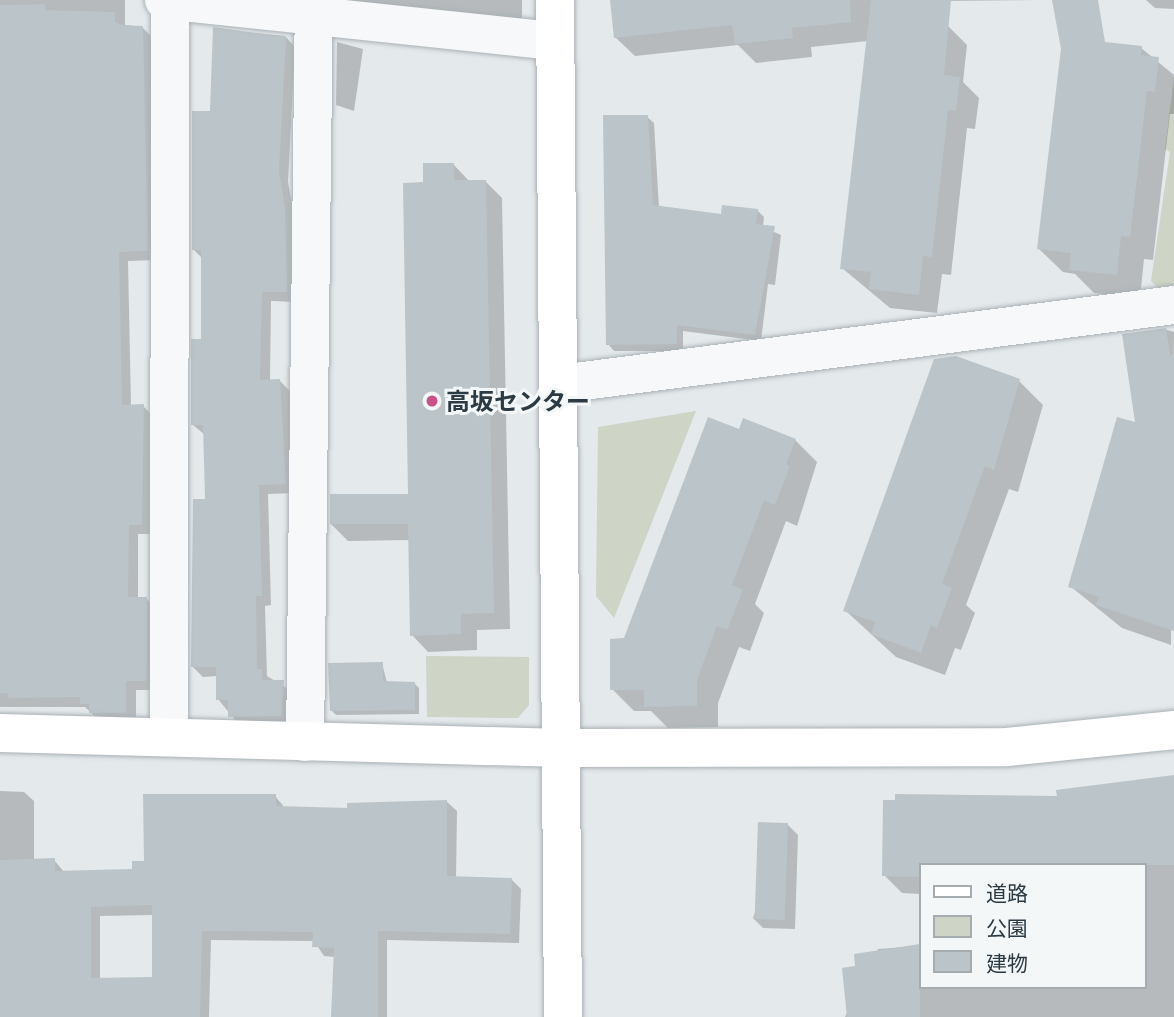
<!DOCTYPE html>
<meta charset="utf-8">
<style>
body{margin:0}
#map{position:relative;width:1174px;height:1017px;overflow:hidden;background:#e4e9eb;font-family:Commissioner,"Noto Sans JP",sans-serif}
div>[style]{position:absolute}
.green>*{inset:0;background:#ced4c6}
.shadow>*{inset:0;background:#0003}
.building>*{inset:0;background:#bbc4c8;transform-origin:0 0}
.roads{filter:drop-shadow(0 0 2px #a9b1b5) drop-shadow(0 0 2px #a9b1b5)}
.street>*{height:38px;margin:-19px;padding:0 19px;transform-origin:19px;border-radius:19px;background:#f7f8f9}
.secondary>*{height:38px;margin:-19px;padding:0 19px;transform-origin:19px;border-radius:19px;background:#fff}
.dots>*{width:19px;height:19px;translate:-50% -50%;box-sizing:border-box;border:4px solid #f4f7f8;border-radius:50%}
span{translate:-50% -50%;white-space:nowrap;text-align:center;line-height:1.15;-webkit-text-stroke:6px #f4f7f8;paint-order:stroke}
.poi-label{font-size:24px;color:#2c3b43;font-weight:700}
.left{translate:0 -50%;text-align:left}
.legend{position:absolute;left:919px;top:863px;width:228px;height:126px;box-sizing:border-box;background:#f4f7f8;border:2px solid #a4acb0;margin:0;padding:9px 12px;list-style:none;font-size:21px;color:#2c3b43}
.legend li{display:flex;align-items:center;gap:14px;height:35px}
.legend b{width:35px;border:2px solid #a4acb0}
</style>
<div id="map">
<div class="green">
<div style="clip-path:polygon(1174px 77px,1174px 287px,1159px 289px,1151px 281px,1170px 152px,1165px 149px)"></div>
<div style="clip-path:polygon(696px 411px,614px 618px,596px 596px,598px 427px)"></div>
<div style="clip-path:polygon(426px 656px,529px 657px,529px 705px,518px 718px,427px 717px)"></div>
</div>
<div class="shadow">
<div style="clip-path:polygon(0 0,125px 0,125px 25px,142px 27px,152px 37px,157px 260px,128px 261px,131px 406px,143px 406px,153px 416px,152px 534px,138px 534px,138px 599px,147px 599px,157px 609px,156px 690px,136px 690px,136px 722px,101px 722px,85px 707px,0 707px)"></div>
<div style="clip-path:polygon(341px 0,522px 0,522px 24px)"></div>
<div style="clip-path:polygon(611px 0,1040px 0,942px 1px,948px 26px,967px 45px,963px 82px,979px 98px,975px 129px,967px 128px,951px 275px,942px 274px,937px 313px,890px 308px,842px 268px,868px 41px,811px 47px,812px 57px,756px 63px,738px 45px,635px 56px,615px 37px)"></div>
<div style="clip-path:polygon(1146px 0,1174px 0,1174px 9px,1155px 8px)"></div>
<div style="clip-path:polygon(215px 29px,285px 36px,295px 47px,288px 182px,295px 219px,296px 302px,271px 301px,270px 381px,280px 381px,290px 391px,296px 493px,268px 494px,271px 605px,265px 606px,267px 676px,293px 692px,293px 723px,240px 726px,218px 699px,218px 676px,203px 677px,193px 667px,206px 501px,205px 435px,193px 425px,203px 340px,202px 258px,193px 249px,212px 113px)"></div>
<div style="clip-path:polygon(337px 42px,363px 49px,354px 111px,336px 105px)"></div>
<div style="clip-path:polygon(1141px 48px,1174px 75px,1174px 114px,1170px 114px,1153px 260px,1144px 259px,1140px 298px,1094px 293px,1075px 274px,1063px 272px,1039px 249px)"></div>
<div style="clip-path:polygon(647px 117px,654px 123px,659px 208px,722px 216px,757px 210px,764px 217px,763px 227px,781px 235px,775px 285px,768px 284px,761px 341px,683px 331px,683px 351px,614px 351px,608px 344px)"></div>
<div style="clip-path:polygon(453px 164px,470px 182px,485px 181px,502px 198px,510px 629px,477px 630px,477px 650px,428px 652px,412px 635px,410px 540px,348px 541px,331px 524px,409px 496px,425px 184px)"></div>
<div style="clip-path:polygon(1167px 330px,1174px 332px,1171px 645px,1122px 628px,1070px 586px,1137px 425px,1126px 335px)"></div>
<div style="clip-path:polygon(1019px 381px,1043px 405px,1018px 492px,1009px 489px,966px 605px,975px 613px,961px 650px,955px 648px,945px 675px,896px 657px,846px 611px)"></div>
<div style="clip-path:polygon(740px 431px,795px 440px,817px 462px,797px 526px,786px 521px,755px 604px,764px 613px,750px 651px,739px 647px,718px 703px,718px 727px,668px 728px,651px 711px,634px 711px,612px 689px,626px 640px)"></div>
<div style="clip-path:polygon(382px 663px,387px 683px,414px 683px,419px 688px,419px 714px,336px 715px,331px 710px)"></div>
<div style="clip-path:polygon(1174px 777px,1174px 1017px,845px 1017px,878px 949px,920px 946px,920px 987px,1144px 987px,1144px 865px,920px 865px,920px 894px,902px 893px,884px 875px,1059px 798px)"></div>
<div style="clip-path:polygon(evenodd,0 791px,24px 792px,34px 801px,34px 860px,54px 860px,64px 872px,134px 871px,275px 796px,285px 808px,348px 810px,447px 802px,457px 811px,456px 878px,511px 879px,521px 889px,519px 943px,387px 940px,387px 1017px,332px 1017px,335px 957px,324px 956px,314px 941px,211px 940px,209px 1017px,0 1017px,0 791px,153px 915px,154px 979px,100px 979px,100px 916px,153px 915px)"></div>
<div style="clip-path:polygon(787px 824px,798px 835px,795px 929px,763px 928px,753px 918px)"></div>
</div>
<div class="building">
<div style="clip-path:polygon(610px 0,850px 0,851px 22px,792px 28px,793px 38px,735px 44px,732px 25px,614px 38px)"></div>
<div style="clip-path:polygon(871px 0,951px 0,944px 75px,960px 77px,956px 111px,948px 110px,932px 257px,923px 256px,919px 295px,869px 289px,871px 272px,840px 269px)"></div>
<div style="clip-path:polygon(1052px 0,1098px 0,1105px 42px,1142px 46px,1141px 55px,1159px 57px,1155px 92px,1147px 91px,1130px 237px,1121px 236px,1117px 275px,1069px 270px,1071px 253px,1037px 249px,1061px 49px)"></div>
<div style="clip-path:polygon(45px 4px,45px 10px,115px 12px,115px 21px,121px 25px,143px 26px,148px 251px,119px 252px,122px 405px,144px 404px,142px 525px,129px 525px,128px 597px,147px 597px,147px 669px,146px 681px,126px 681px,126px 713px,89px 713px,89px 704px,80px 704px,80px 697px,8px 698px,8px 694px,0 693px,0 5px)"></div>
<div style="clip-path:polygon(213px 27px,286px 37px,279px 171px,285px 208px,287px 292px,262px 292px,260px 380px,280px 379px,286px 484px,259px 485px,262px 596px,256px 596px,257px 669px,262px 669px,262px 680px,284px 680px,281px 716px,228px 717px,228px 700px,216px 700px,216px 667px,191px 667px,193px 499px,205px 499px,203px 425px,191px 425px,191px 339px,201px 339px,201px 250px,192px 250px,192px 111px,210px 111px)"></div>
<div style="clip-path:polygon(603px 115px,648px 115px,653px 205px,721px 214px,722px 205px,758px 209px,756px 224px,775px 226px,755px 335px,677px 325px,677px 344px,606px 345px)"></div>
<div style="clip-path:polygon(423px 163px,454px 163px,454px 180px,486px 180px,494px 613px,461px 614px,461px 634px,410px 636px,408px 524px,330px 524px,330px 494px,408px 494px,403px 183px,423px 182px)"></div>
<div style="clip-path:polygon(1166px 328px,1170px 354px,1174px 355px,1174px 631px,1096px 605px,1099px 597px,1068px 587px,1117px 417px,1135px 422px,1122px 334px)"></div>
<div style="clip-path:polygon(956px 356px,1020px 379px,994px 470px,985px 466px,942px 584px,952px 588px,937px 628px,931px 625px,921px 653px,871px 634px,875px 622px,843px 611px,934px 359px)"></div>
<div style="clip-path:polygon(708px 417px,739px 429px,743px 418px,796px 439px,786px 464px,790px 466px,775px 505px,764px 500px,732px 585px,743px 590px,727px 630px,717px 626px,697px 680px,697px 706px,644px 707px,644px 690px,610px 690px,610px 639px,624px 638px)"></div>
<div style="clip-path:polygon(383px 662px,383px 681px,415px 682px,415px 710px,330px 711px,328px 663px)"></div>
<div style="clip-path:polygon(1174px 775px,1174px 865px,920px 865px,920px 877px,882px 876px,883px 800px,895px 800px,895px 794px,1057px 796px,1056px 790px)"></div>
<div style="clip-path:polygon(evenodd,143px 794px,276px 794px,276px 806px,347px 808px,347px 803px,447px 800px,447px 876px,512px 878px,510px 934px,378px 931px,378px 1017px,331px 1017px,334px 948px,312px 947px,313px 932px,202px 931px,200px 1017px,0 1017px,0 860px,55px 858px,55px 871px,132px 869px,132px 861px,144px 861px,143px 794px,152px 905px,152px 977px,91px 978px,91px 907px,152px 905px)"></div>
<div style="left:758px;top:822px;width:30px;height:97px;rotate:2deg"></div>
<div style="clip-path:polygon(920px 944px,920px 1017px,847px 1017px,842px 968px,855px 966px,854px 954px)"></div>
</div>
<div class="roads">
<div class="street">
<div style="left:164px;top:0;width:393px;rotate:6deg"></div>
<div style="left:560px;top:384px;width:619px;rotate:-7.33deg"></div>
<div style="left:169px;top:736px;width:736px;rotate:-89.92deg"></div>
<div style="left:305px;top:742px;width:742px;rotate:-89.31deg"></div>
</div>
<div class="secondary">
<div style="left:555px;top:0;width:1017px;rotate:89.55deg"></div>
<div style="left:0;top:733px;width:563px;rotate:1.53deg"></div>
<div style="left:563px;top:748px;width:444px;rotate:-0.1deg"></div>
<div style="left:1007px;top:747px;width:168px;rotate:-5.8deg"></div>
</div>
</div>
<div class="dots">
<div style="left:432px;top:401px;background:#c85187"></div>
</div>
<div class="poi-label">
<span class="left" style="left:446px;top:401px">高坂センター</span>
</div>
<ul class="legend">
<li><b style="height:9px;background:#fff"></b>道路</li>
<li><b style="height:19px;background:#ced4c6"></b>公園</li>
<li><b style="height:19px;background:#bbc4c8"></b>建物</li>
</ul>
</div>
